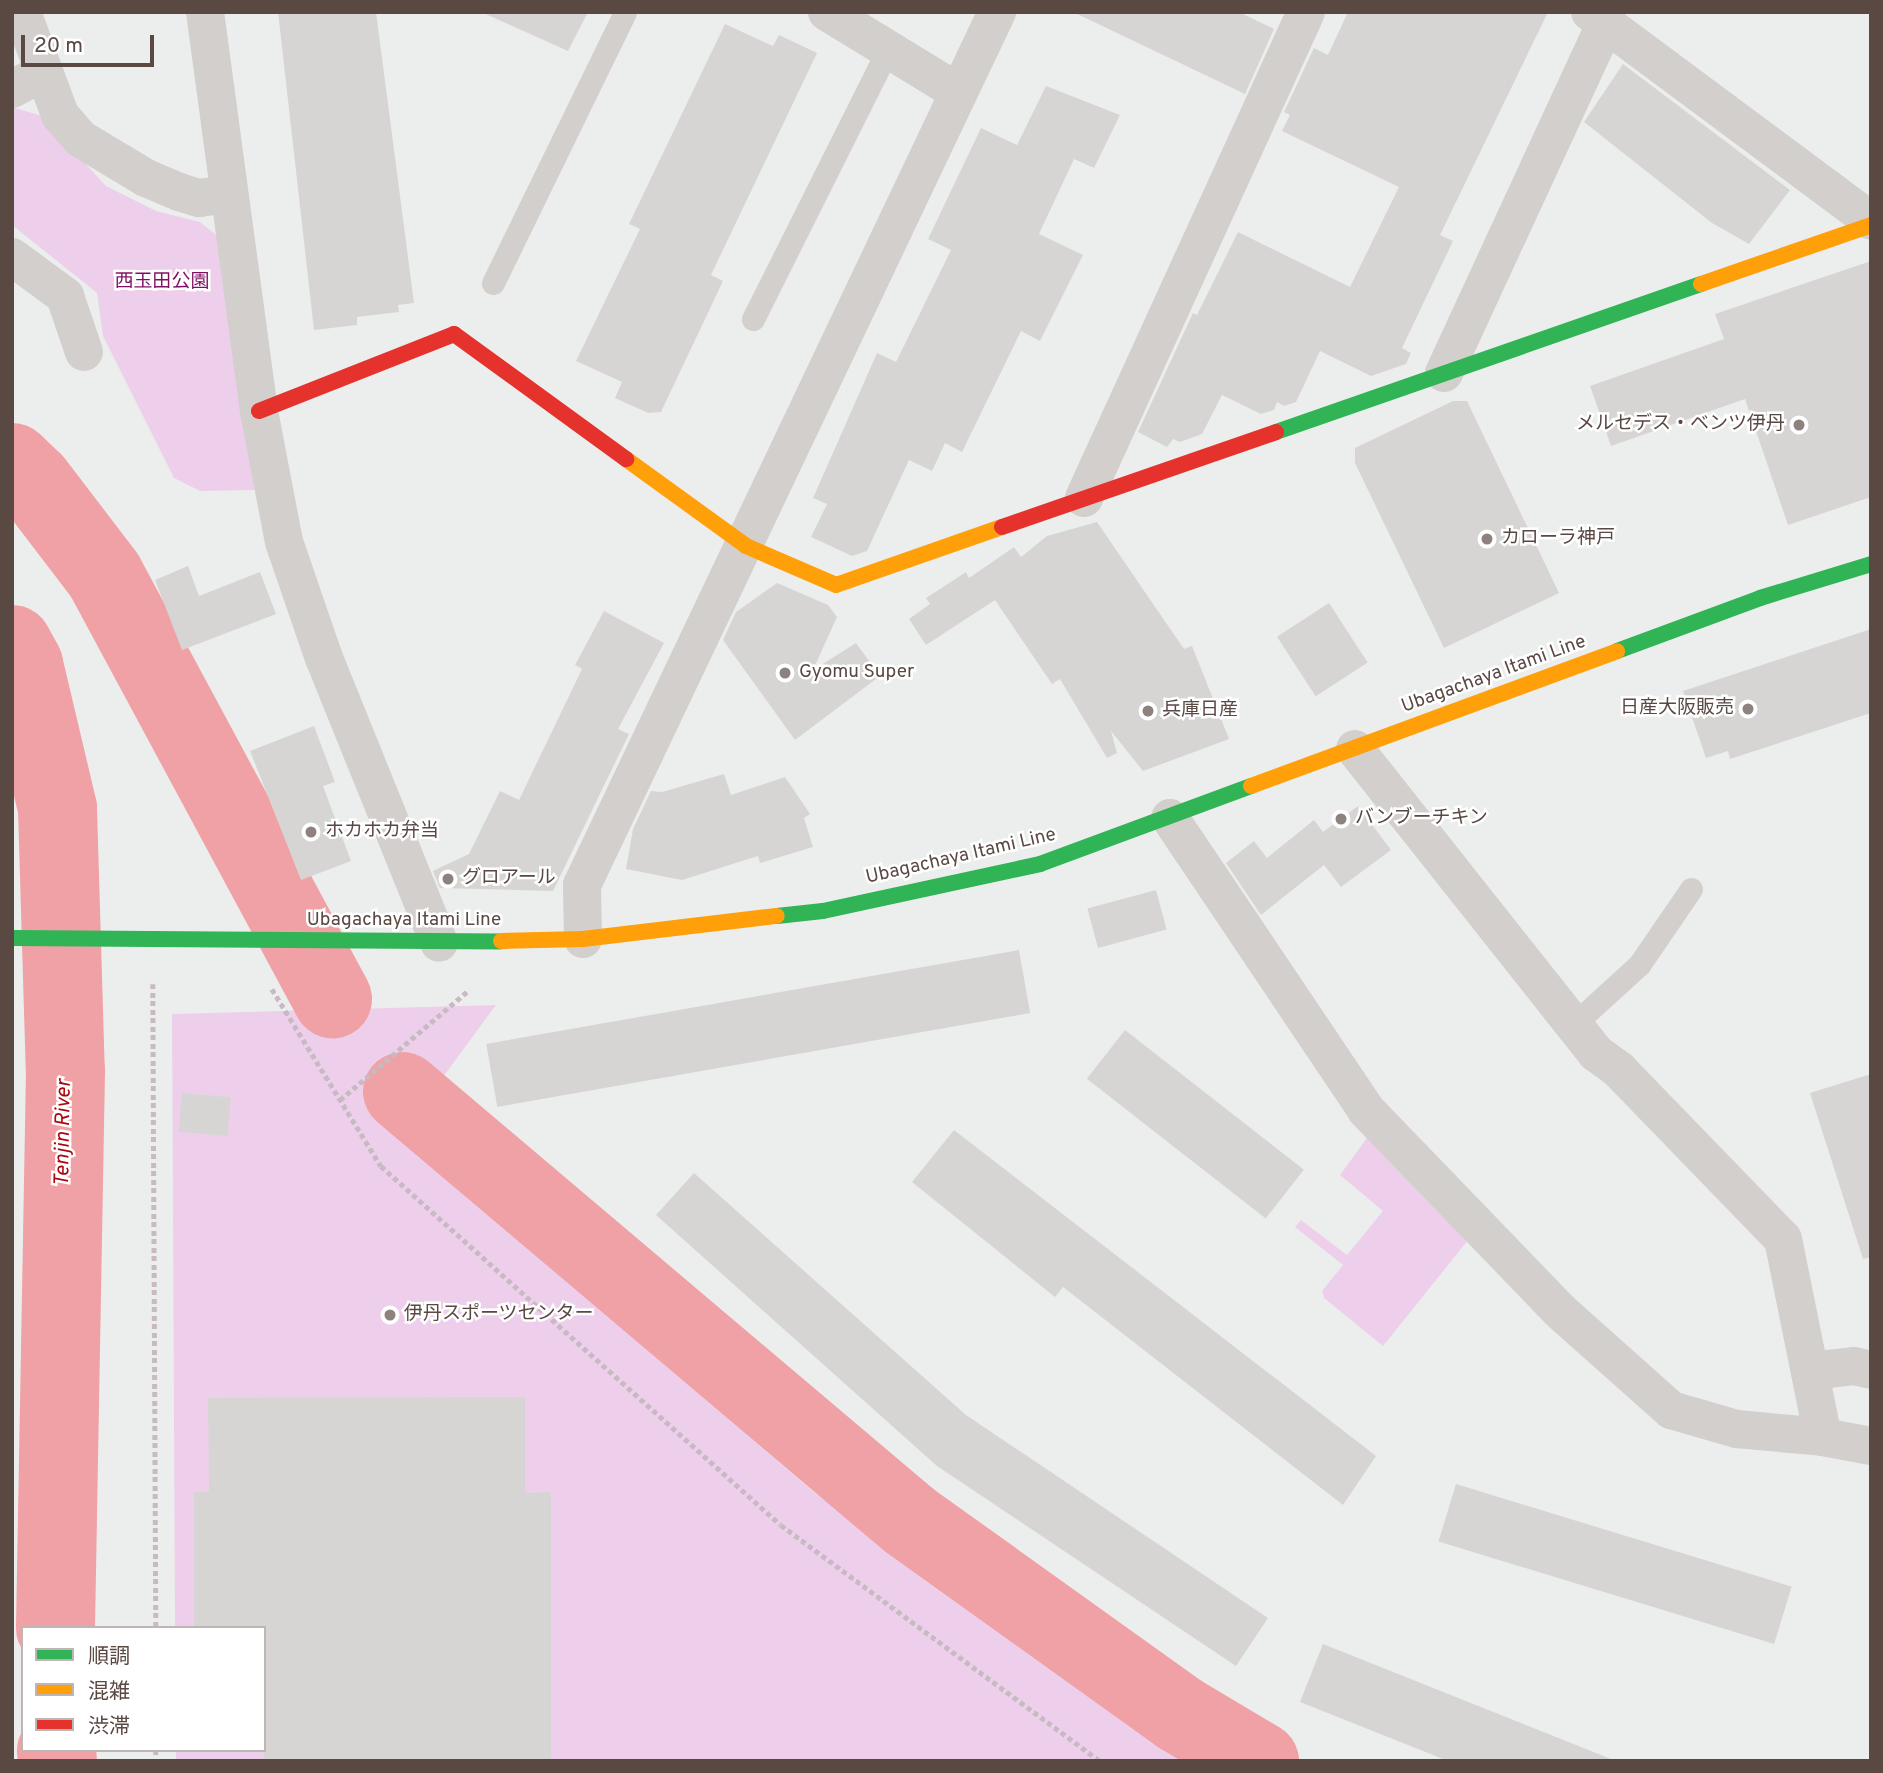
<!DOCTYPE html>
<meta charset="utf-8">
<style>
body{margin:0}
#map{position:relative;width:1883px;height:1773px;overflow:hidden;background:#eceeed;font-family:Overpass,"Noto Sans JP",sans-serif}
div>[style]{position:absolute}
.green>*{inset:0;background:#eecfeb}
.river>*{height:79px;margin:-39.5px;padding:0 39.5px;transform-origin:39.5px;border-radius:39.5px;background:#efa1a5}
.building>*{inset:0;background:#d7d5d4;transform-origin:0 0}
.path>*{height:4.5px;margin-top:-2.25px;transform-origin:0;background:repeating-linear-gradient(90deg,#c8bac2 0 5px,transparent 0 8.5px)}
.lane>*{height:23px;margin:-11.5px;padding:0 11.5px;transform-origin:11.5px;border-radius:11.5px;background:#d2cfcd}
.street>*{height:38px;margin:-19px;padding:0 19px;transform-origin:19px;border-radius:19px;background:#d2cfcd}
.fast>*{height:16px;margin:-8px;padding:0 8px;transform-origin:8px;border-radius:8px;background:#30b455}
.slow>*{height:16px;margin:-8px;padding:0 8px;transform-origin:8px;border-radius:8px;background:#ff9f0a}
.jam>*{height:16px;margin:-8px;padding:0 8px;transform-origin:8px;border-radius:8px;background:#e5322d}
.dots>*{width:19px;height:19px;translate:-50% -50%;box-sizing:border-box;border:4px solid #fff;border-radius:50%}
span{translate:-50% -50%;white-space:nowrap;text-align:center;line-height:1.15;-webkit-text-stroke:5px #fff;paint-order:stroke}
.park-label{font-size:19px;color:#7d1163}
.poi-label{font-size:19px;color:#5a4843}
.right{translate:-100% -50%;text-align:right}
.left{translate:0 -50%;text-align:left}
.street-label{font-size:19px;color:#5a4843}
.water-label{font-size:21px;color:#ab050d;font-style:italic}
.frame{position:absolute;inset:0;border:14px solid #5a4843;pointer-events:none}
.legend{position:absolute;left:21px;top:1626px;width:245px;height:126px;box-sizing:border-box;background:#fff;border:2px solid #bdb6b4;margin:0;padding:9px 12px;list-style:none;font-size:21px;color:#5a4843}
.legend li{display:flex;align-items:center;gap:14px;height:35px}
.legend b{width:35px;border:2px solid #bdb6b4}
.scale{position:absolute;left:21px;top:35px;width:133px;height:32px;box-sizing:border-box;border:4px solid #5a4843;border-top:0;padding-left:9px;font-size:21px;line-height:24px;white-space:nowrap;color:#5a4843;-webkit-text-stroke:5px #fff;paint-order:stroke}
</style>
<div id="map">
<div class="green">
<div style="clip-path:polygon(12px 107px,42px 116px,106px 186px,156px 211px,200px 222px,222px 240px,255px 490px,200px 491px,174px 478px,103px 336px,97px 293px,12px 225px)"></div>
<div style="clip-path:polygon(496px 1005px,398px 1138px,815px 1493px,1182px 1761px,176px 1761px,176px 1750px,264px 1750px,264px 1628px,175px 1628px,172px 1014px)"></div>
<div style="clip-path:polygon(1369px 1135px,1473px 1234px,1383px 1346px,1324px 1298px,1322px 1291px,1343px 1265px,1295px 1227px,1301px 1220px,1347px 1255px,1383px 1211px,1340px 1175px)"></div>
</div>
<div class="river">
<div style="left:12px;top:462px;width:29px;rotate:44deg"></div>
<div style="left:33px;top:482px;width:117px;rotate:52.6deg"></div>
<div style="left:104px;top:575px;width:481px;rotate:61.7deg"></div>
<div style="left:12px;top:644px;width:23px;rotate:61deg"></div>
<div style="left:23px;top:664px;width:148px;rotate:76.7deg"></div>
<div style="left:57px;top:808px;width:262px;rotate:88.3deg"></div>
<div style="left:65px;top:1070px;width:558px;rotate:91.03deg"></div>
<div style="left:402px;top:1091px;width:664px;rotate:40.24deg"></div>
<div style="left:909px;top:1520px;width:333px;rotate:35.6deg"></div>
<div style="left:1180px;top:1714px;width:92px;rotate:30.7deg"></div>
<div style="left:56px;top:1750px;width:11px;rotate:85deg"></div>
</div>
<div class="building">
<div style="clip-path:polygon(278px 12px,376px 12px,414px 303px,398px 305px,399px 312px,357px 317px,357px 325px,314px 330px)"></div>
<div style="clip-path:polygon(481px 12px,588px 12px,568px 51px)"></div>
<div style="clip-path:polygon(1073px 12px,1239px 12px,1274px 29px,1245px 94px)"></div>
<div style="clip-path:polygon(1348px 12px,1548px 12px,1440px 235px,1453px 241px,1402px 348px,1411px 353px,1406px 364px,1371px 376px,1320px 351px,1296px 402px,1284px 406px,1277px 402px,1274px 410px,1261px 414px,1222px 395px,1202px 434px,1180px 442px,1173px 439px,1167px 447px,1138px 432px,1193px 313px,1197px 315px,1238px 232px,1350px 287px,1399px 187px,1282px 131px,1290px 115px,1284px 112px,1314px 48px,1328px 55px)"></div>
<div style="clip-path:polygon(725px 24px,773px 46px,779px 35px,817px 53px,711px 275px,723px 281px,661px 412px,648px 413px,615px 398px,622px 382px,576px 361px,640px 229px,629px 224px)"></div>
<div style="clip-path:polygon(1623px 64px,1790px 190px,1749px 244px,1712px 223px,1584px 122px)"></div>
<div style="clip-path:polygon(1046px 86px,1120px 115px,1094px 168px,1074px 159px,1039px 234px,1083px 255px,1040px 341px,1021px 331px,962px 452px,945px 443px,932px 471px,909px 460px,867px 551px,852px 556px,811px 537px,827px 504px,813px 498px,877px 353px,896px 362px,951px 250px,928px 239px,981px 128px,1017px 145px)"></div>
<div style="clip-path:polygon(1871px 261px,1871px 497px,1788px 525px,1745px 399px,1611px 446px,1590px 386px,1724px 339px,1715px 314px)"></div>
<div style="clip-path:polygon(1453px 401px,1467px 401px,1559px 593px,1444px 648px,1355px 463px,1355px 448px)"></div>
<div style="clip-path:polygon(1097px 522px,1184px 649px,1192px 646px,1229px 739px,1143px 771px,1111px 731px,1117px 753px,1107px 758px,1060px 679px,1052px 684px,995px 600px,926px 645px,909px 619px,930px 604px,926px 598px,966px 572px,969px 578px,1014px 547px,1021px 557px,1047px 536px)"></div>
<div style="clip-path:polygon(188px 566px,199px 596px,260px 572px,276px 614px,182px 650px,155px 580px)"></div>
<div style="clip-path:polygon(777px 583px,828px 605px,837px 617px,813px 670px,856px 643px,880px 676px,795px 740px,723px 640px,736px 612px)"></div>
<div style="left:1329px;top:603px;width:71px;height:62px;rotate:57deg"></div>
<div style="clip-path:polygon(604px 611px,664px 643px,618px 729px,629px 734px,553px 891px,440px 888px,433px 871px,469px 854px,500px 791px,519px 800px,582px 669px,575px 665px)"></div>
<div style="clip-path:polygon(1871px 629px,1871px 713px,1730px 759px,1728px 751px,1706px 758px,1683px 691px)"></div>
<div style="clip-path:polygon(314px 726px,335px 782px,323px 786px,351px 861px,301px 880px,250px 751px)"></div>
<div style="clip-path:polygon(724px 774px,731px 795px,785px 777px,810px 814px,804px 818px,813px 847px,760px 863px,758px 856px,682px 880px,626px 869px,633px 829px,651px 791px,662px 792px)"></div>
<div style="clip-path:polygon(1358px 806px,1391px 850px,1341px 887px,1324px 865px,1261px 915px,1226px 863px,1254px 841px,1267px 858px,1314px 820px,1323px 832px)"></div>
<div style="left:1156px;top:890px;width:41px;height:71px;rotate:75deg"></div>
<div style="left:1019px;top:950px;width:64px;height:541px;rotate:80deg"></div>
<div style="left:1125px;top:1030px;width:227px;height:62px;rotate:38deg"></div>
<div style="clip-path:polygon(1871px 1074px,1871px 1257px,1863px 1259px,1810px 1093px)"></div>
<div style="left:182px;top:1093px;width:49px;height:39px;rotate:5deg"></div>
<div style="clip-path:polygon(954px 1130px,1376px 1456px,1343px 1505px,1063px 1287px,1055px 1297px,912px 1182px)"></div>
<div style="clip-path:polygon(694px 1173px,966px 1415px,1268px 1618px,1236px 1666px,937px 1466px,656px 1215px)"></div>
<div style="clip-path:polygon(525px 1397px,525px 1493px,551px 1492px,551px 1761px,264px 1761px,264px 1628px,194px 1628px,194px 1492px,209px 1492px,208px 1398px)"></div>
<div style="left:1456px;top:1484px;width:351px;height:60px;rotate:17deg"></div>
<div style="clip-path:polygon(1323px 1644px,1611px 1759px,1611px 1761px,1448px 1761px,1300px 1702px)"></div>
</div>
<div class="path">
<div style="left:153px;top:984px;width:644px;rotate:89.73deg"></div>
<div style="left:272px;top:989px;width:208px;rotate:58.4deg"></div>
<div style="left:381px;top:1166px;width:537px;rotate:41.91deg"></div>
<div style="left:781px;top:1525px;width:397px;rotate:36.5deg"></div>
<div style="left:340px;top:1100px;width:170px;rotate:-40.5deg"></div>
<div style="left:156px;top:1750px;width:11px;rotate:90deg"></div>
</div>
<div class="lane">
<div style="left:493px;top:283px;width:301px;rotate:-64deg"></div>
<div style="left:753px;top:319px;width:302px;rotate:-63.4deg"></div>
<div style="left:1573px;top:1025px;width:89px;rotate:-42.3deg"></div>
<div style="left:1639px;top:965px;width:92px;rotate:-55.6deg"></div>
</div>
<div class="street">
<div style="left:22px;top:12px;width:110px;rotate:69.7deg"></div>
<div style="left:60px;top:115px;width:32px;rotate:49deg"></div>
<div style="left:81px;top:139px;width:76px;rotate:31deg"></div>
<div style="left:146px;top:178px;width:36px;rotate:23deg"></div>
<div style="left:179px;top:192px;width:21px;rotate:17deg"></div>
<div style="left:199px;top:198px;width:30px;rotate:-8deg"></div>
<div style="left:205px;top:12px;width:403px;rotate:82.3deg"></div>
<div style="left:259px;top:411px;width:133px;rotate:79.2deg"></div>
<div style="left:284px;top:542px;width:123px;rotate:71deg"></div>
<div style="left:324px;top:658px;width:307px;rotate:68deg"></div>
<div style="left:827px;top:12px;width:153px;rotate:31.4deg"></div>
<div style="left:1590px;top:12px;width:350px;rotate:36.6deg"></div>
<div style="left:12px;top:89px;width:34px;rotate:-28deg"></div>
<div style="left:12px;top:257px;width:66px;rotate:36.3deg"></div>
<div style="left:65px;top:296px;width:59px;rotate:71.3deg"></div>
<div style="left:1444px;top:373px;width:384px;rotate:-65.2deg"></div>
<div style="left:1084px;top:498px;width:534px;rotate:-65.45deg"></div>
<div style="left:1355px;top:749px;width:388px;rotate:51.6deg"></div>
<div style="left:1596px;top:1053px;width:29px;rotate:36deg"></div>
<div style="left:1619px;top:1070px;width:235px;rotate:45.9deg"></div>
<div style="left:1783px;top:1239px;width:202px;rotate:78.6deg"></div>
<div style="left:1823px;top:1437px;width:49px;rotate:10.6deg"></div>
<div style="left:1170px;top:818px;width:352px;rotate:56.1deg"></div>
<div style="left:1366px;top:1110px;width:279px;rotate:46deg"></div>
<div style="left:1560px;top:1311px;width:149px;rotate:41.7deg"></div>
<div style="left:1671px;top:1410px;width:69px;rotate:16.1deg"></div>
<div style="left:1737px;top:1429px;width:86px;rotate:5.3deg"></div>
<div style="left:583px;top:939px;width:54px;rotate:-91.1deg"></div>
<div style="left:582px;top:885px;width:967px;rotate:-64.57deg"></div>
<div style="left:1810px;top:1371px;width:44px;rotate:-6.5deg"></div>
<div style="left:1854px;top:1366px;width:17px;rotate:13deg"></div>
</div>
<div class="fast">
<div style="left:1276px;top:432px;width:450px;rotate:-19.2deg"></div>
<div style="left:1617px;top:651px;width:153px;rotate:-20.3deg"></div>
<div style="left:1760px;top:598px;width:116px;rotate:-17deg"></div>
<div style="left:777px;top:916px;width:46px;rotate:-6.2deg"></div>
<div style="left:823px;top:911px;width:222px;rotate:-12.2deg"></div>
<div style="left:1040px;top:864px;width:225px;rotate:-20.3deg"></div>
<div style="left:12px;top:938px;width:489px;rotate:0.4deg"></div>
</div>
<div class="slow">
<div style="left:1701px;top:284px;width:180px;rotate:-19.1deg"></div>
<div style="left:626px;top:459px;width:148px;rotate:35.9deg"></div>
<div style="left:746px;top:546px;width:98px;rotate:23.4deg"></div>
<div style="left:836px;top:585px;width:176px;rotate:-19.3deg"></div>
<div style="left:1251px;top:786px;width:390px;rotate:-20.2deg"></div>
<div style="left:501px;top:941px;width:82px;rotate:-1.4deg"></div>
<div style="left:583px;top:939px;width:195px;rotate:-6.8deg"></div>
</div>
<div class="jam">
<div style="left:259px;top:411px;width:210px;rotate:-21.5deg"></div>
<div style="left:454px;top:334px;width:213px;rotate:36deg"></div>
<div style="left:1002px;top:527px;width:290px;rotate:-19.1deg"></div>
</div>
<div class="dots">
<div style="left:1799px;top:425px;background:#8d827e"></div>
<div style="left:1487px;top:539px;background:#8d827e"></div>
<div style="left:785px;top:673px;background:#8d827e"></div>
<div style="left:1748px;top:709px;background:#8d827e"></div>
<div style="left:1148px;top:711px;background:#8d827e"></div>
<div style="left:1341px;top:819px;background:#8d827e"></div>
<div style="left:311px;top:832px;background:#8d827e"></div>
<div style="left:448px;top:879px;background:#8d827e"></div>
<div style="left:390px;top:1315px;background:#8d827e"></div>
</div>
<div class="park-label">
<span style="left:162px;top:283px">西玉田公園</span>
</div>
<div class="poi-label">
<span class="right" style="left:1785px;top:425px">メルセデス・ベンツ伊丹</span>
<span class="left" style="left:1501px;top:539px">カローラ神戸</span>
<span class="left" style="left:799px;top:673px">Gyomu Super</span>
<span class="right" style="left:1734px;top:709px">日産大阪販売</span>
<span class="left" style="left:1162px;top:711px">兵庫日産</span>
<span class="left" style="left:1355px;top:819px">バンブーチキン</span>
<span class="left" style="left:325px;top:832px">ホカホカ弁当</span>
<span class="left" style="left:462px;top:879px">グロアール</span>
<span class="left" style="left:404px;top:1315px">伊丹スポーツセンター</span>
</div>
<div class="street-label">
<span style="left:1494px;top:675px;rotate:-20deg">Ubagachaya Itami Line</span>
<span style="left:961px;top:857px;rotate:-13deg">Ubagachaya Itami Line</span>
<span style="left:404px;top:921px">Ubagachaya Itami Line</span>
</div>
<div class="water-label">
<span style="left:64px;top:1133px;rotate:-89deg">Tenjin River</span>
</div>
<div class="frame"></div>
<ul class="legend">
<li><b style="height:9px;background:#30b455"></b>順調</li>
<li><b style="height:9px;background:#ff9f0a"></b>混雑</li>
<li><b style="height:9px;background:#e5322d"></b>渋滞</li>
</ul>
<div class="scale">20 m</div>
</div>
